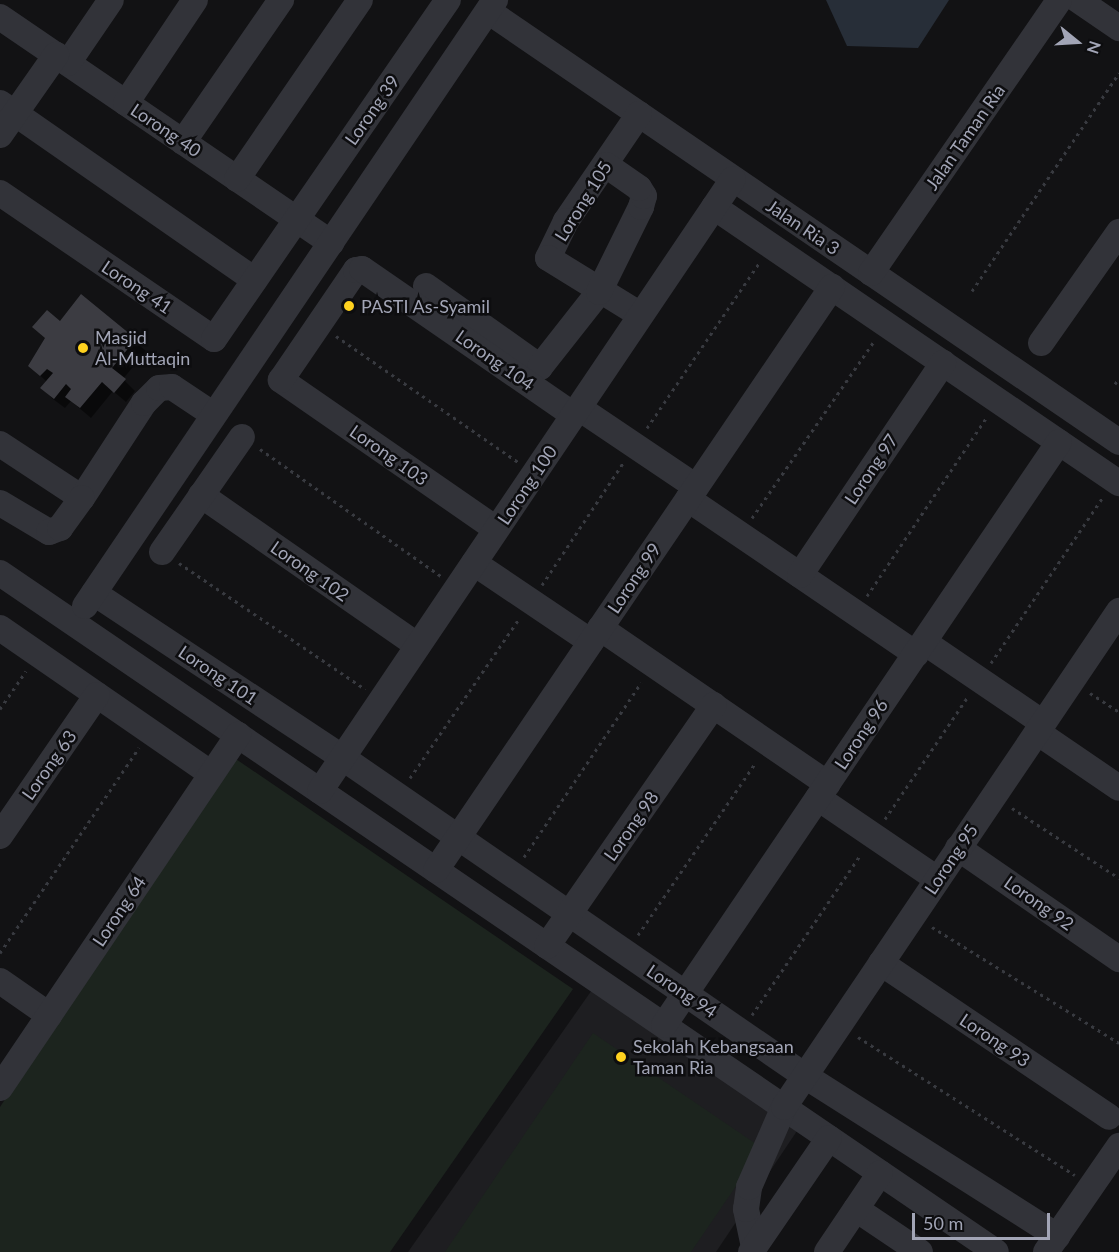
<!DOCTYPE html>
<style>
body{margin:0}
#map{position:relative;width:1119px;height:1252px;overflow:hidden;background:#121214;font-family:Lato,sans-serif}
div>[style]{position:absolute}
.built>*{inset:0;background:#1e1e21}
.green>*{inset:0;background:#1c241e}
.water>*{inset:0;background:#272e38}
.shadow>*{inset:0;background:#0007}
.building>*{inset:0;background:#3c3c42}
.path>*{height:3px;margin-top:-1.5px;transform-origin:0;background:repeating-linear-gradient(90deg,#383a40 0 3px,transparent 0 7.5px)}
.minor>*{height:26px;margin:-13px;padding:0 13px;transform-origin:13px;border-radius:13px;background:#323339}
.dots>*{width:16px;height:16px;translate:-50% -50%;box-sizing:border-box;border:3px solid #0d0d0f;border-radius:50%}
span{translate:-50% -50%;white-space:nowrap;text-align:center;line-height:1.15;-webkit-text-stroke:5px #0d0d0f;paint-order:stroke}
.street-label{font-size:18px;color:#a2a5b6}
.poi-label{font-size:18px;color:#a2a5b6}
.left{translate:0 -50%;text-align:left}
.north{position:absolute;left:1047px;top:12px;width:60px;height:60px;-webkit-text-stroke:4px #0d0d0f;paint-order:stroke;rotate:108deg;font-size:16px;font-weight:700;line-height:24px;text-align:center;color:#a2a5b6}
.north::after{content:'';display:block;margin:auto;width:21px;height:27px;background:#a2a5b6;clip-path:polygon(50% 0,100% 100%,50% 72%,0 100%)}
.scale{position:absolute;left:912px;top:1213px;width:138px;height:27px;box-sizing:border-box;border:3px solid #a2a5b6;border-top:0;padding-left:8px;font-size:18px;line-height:21px;white-space:nowrap;color:#a2a5b6;-webkit-text-stroke:4px #0d0d0f;paint-order:stroke}
</style>
<div id="map">
<div class="built">
<div style="clip-path:polygon(594px 987px,799px 1128px,716px 1252px,408px 1252px)"></div>
</div>
<div class="green">
<div style="clip-path:polygon(230px 755px,573px 989px,390px 1252px,0 1252px,0 1107px)"></div>
<div style="clip-path:polygon(593px 1033px,762px 1148px,691px 1252px,445px 1252px)"></div>
</div>
<div class="water">
<div style="clip-path:polygon(826px 0,949px 0,918px 48px,847px 46px)"></div>
</div>
<div class="shadow">
<div style="clip-path:polygon(82px 296px,146px 351px,123px 379px,135px 391px,126px 402px,113px 391px,91px 418px,71px 401px,65px 408px,53px 399px,42px 388px,47px 382px,30px 366px)"></div>
</div>
<div class="building">
<div style="clip-path:polygon(81px 294px,136px 339px,112px 368px,126px 379px,114px 393px,102px 382px,80px 408px,65px 397px,71px 389px,66px 384px,54px 399px,40px 388px,53px 373px,47px 369px,40px 376px,28px 366px,45px 338px,32px 327px,47px 310px,60px 321px)"></div>
</div>
<div class="path">
<div style="left:972px;top:291px;width:263px;rotate:-56deg"></div>
<div style="left:336px;top:336px;width:221px;rotate:34.7deg"></div>
<div style="left:1115px;top:384px;width:7px;rotate:-56deg"></div>
<div style="left:647px;top:428px;width:201px;rotate:-55.8deg"></div>
<div style="left:260px;top:449px;width:221px;rotate:35.1deg"></div>
<div style="left:752px;top:518px;width:215px;rotate:-55.4deg"></div>
<div style="left:179px;top:563px;width:225px;rotate:34.1deg"></div>
<div style="left:542px;top:585px;width:146px;rotate:-56.4deg"></div>
<div style="left:867px;top:596px;width:216px;rotate:-56.2deg"></div>
<div style="left:991px;top:663px;width:200px;rotate:-56deg"></div>
<div style="left:1090px;top:693px;width:35px;rotate:33deg"></div>
<div style="left:0;top:709px;width:46px;rotate:-55.6deg"></div>
<div style="left:410px;top:778px;width:191px;rotate:-55.6deg"></div>
<div style="left:1012px;top:808px;width:128px;rotate:33.2deg"></div>
<div style="left:885px;top:819px;width:146px;rotate:-55.9deg"></div>
<div style="left:524px;top:857px;width:210px;rotate:-56.1deg"></div>
<div style="left:932px;top:927px;width:220px;rotate:31.8deg"></div>
<div style="left:638px;top:935px;width:209px;rotate:-55.7deg"></div>
<div style="left:0;top:953px;width:248px;rotate:-55.9deg"></div>
<div style="left:752px;top:1015px;width:194px;rotate:-55.9deg"></div>
<div style="left:858px;top:1037px;width:257px;rotate:32.5deg"></div>
</div>
<div class="minor">
<div style="left:1078px;top:0;width:50px;rotate:34.3deg"></div>
<div style="left:488px;top:11px;width:764px;rotate:34.33deg"></div>
<div style="left:0;top:17px;width:401px;rotate:34.3deg"></div>
<div style="left:68px;top:63px;width:76px;rotate:-55.7deg"></div>
<div style="left:0;top:103px;width:310px;rotate:34.8deg"></div>
<div style="left:126px;top:103px;width:124px;rotate:-56.2deg"></div>
<div style="left:639px;top:114px;width:130px;rotate:124.3deg"></div>
<div style="left:566px;top:221px;width:41px;rotate:115.9deg"></div>
<div style="left:548px;top:258px;width:107px;rotate:31.6deg"></div>
<div style="left:0;top:135px;width:98px;rotate:-55deg"></div>
<div style="left:183px;top:142px;width:173px;rotate:-55.4deg"></div>
<div style="left:237px;top:179px;width:217px;rotate:-55.5deg"></div>
<div style="left:0;top:193px;width:259px;rotate:34.3deg"></div>
<div style="left:214px;top:339px;width:412px;rotate:-55.4deg"></div>
<div style="left:714px;top:207px;width:490px;rotate:34.3deg"></div>
<div style="left:871px;top:273px;width:331px;rotate:-55.4deg"></div>
<div style="left:426px;top:286px;width:140px;rotate:35.4deg"></div>
<div style="left:540px;top:367px;width:95px;rotate:-51.8deg"></div>
<div style="left:599px;top:292px;width:95px;rotate:-63.7deg"></div>
<div style="left:641px;top:207px;width:11px;rotate:-75deg"></div>
<div style="left:644px;top:196px;width:9px;rotate:-122deg"></div>
<div style="left:639px;top:188px;width:40px;rotate:-145.1deg"></div>
<div style="left:1041px;top:343px;width:136px;rotate:-54.9deg"></div>
<div style="left:579px;top:408px;width:141px;rotate:34deg"></div>
<div style="left:0;top:444px;width:98px;rotate:33.4deg"></div>
<div style="left:82px;top:498px;width:113px;rotate:-56.9deg"></div>
<div style="left:144px;top:403px;width:21px;rotate:-45deg"></div>
<div style="left:159px;top:388px;width:13px;rotate:-4deg"></div>
<div style="left:172px;top:387px;width:50px;rotate:33.7deg"></div>
<div style="left:201px;top:495px;width:264px;rotate:34.8deg"></div>
<div style="left:688px;top:499px;width:276px;rotate:34.2deg"></div>
<div style="left:0;top:503px;width:57px;rotate:30.6deg"></div>
<div style="left:49px;top:532px;width:12px;rotate:-20deg"></div>
<div style="left:60px;top:528px;width:37px;rotate:-54deg"></div>
<div style="left:496px;top:529px;width:262px;rotate:-145.3deg"></div>
<div style="left:281px;top:380px;width:133px;rotate:-55.7deg"></div>
<div style="left:356px;top:270px;width:6px;rotate:-9deg"></div>
<div style="left:362px;top:269px;width:257px;rotate:34.6deg"></div>
<div style="left:162px;top:552px;width:140px;rotate:-55.2deg"></div>
<div style="left:474px;top:563px;width:141px;rotate:34deg"></div>
<div style="left:0;top:573px;width:1205px;rotate:34.28deg"></div>
<div style="left:800px;top:575px;width:256px;rotate:-56deg"></div>
<div style="left:94px;top:593px;width:299px;rotate:33.5deg"></div>
<div style="left:343px;top:758px;width:561px;rotate:34.54deg"></div>
<div style="left:805px;top:1076px;width:299px;rotate:32.4deg"></div>
<div style="left:85px;top:606px;width:732px;rotate:-55.92deg"></div>
<div style="left:0;top:628px;width:257px;rotate:34.6deg"></div>
<div style="left:600px;top:628px;width:276px;rotate:34.4deg"></div>
<div style="left:924px;top:642px;width:144px;rotate:34.2deg"></div>
<div style="left:1037px;top:732px;width:99px;rotate:34.3deg"></div>
<div style="left:320px;top:791px;width:738px;rotate:-55.99deg"></div>
<div style="left:818px;top:798px;width:144px;rotate:34.2deg"></div>
<div style="left:0;top:836px;width:171px;rotate:-55.5deg"></div>
<div style="left:958px;top:848px;width:196px;rotate:34.6deg"></div>
<div style="left:436px;top:870px;width:705px;rotate:-55.81deg"></div>
<div style="left:547px;top:946px;width:293px;rotate:-55.3deg"></div>
<div style="left:881px;top:963px;width:275px;rotate:34deg"></div>
<div style="left:0;top:981px;width:60px;rotate:34.8deg"></div>
<div style="left:664px;top:1025px;width:704px;rotate:-55.88deg"></div>
<div style="left:0;top:1088px;width:426px;rotate:-56deg"></div>
<div style="left:856px;top:1209px;width:77px;rotate:33.9deg"></div>
<div style="left:754px;top:1247px;width:39px;rotate:-102deg"></div>
<div style="left:746px;top:1209px;width:22px;rotate:-82deg"></div>
<div style="left:749px;top:1187px;width:87px;rotate:-66.4deg"></div>
<div style="left:784px;top:1107px;width:599px;rotate:-55.96deg"></div>
<div style="left:751px;top:1252px;width:138px;rotate:-55.6deg"></div>
<div style="left:827px;top:1252px;width:95px;rotate:-56.1deg"></div>
<div style="left:1046px;top:1252px;width:129px;rotate:-55.4deg"></div>
</div>
<div class="dots">
<div style="left:349px;top:306px;background:#ffd21f"></div>
<div style="left:83px;top:348px;background:#ffd21f"></div>
<div style="left:621px;top:1057px;background:#ffd21f"></div>
</div>
<div class="street-label">
<span style="left:372px;top:110px;rotate:-55deg">Lorong 39</span>
<span style="left:166px;top:130px;rotate:34deg">Lorong 40</span>
<span style="left:965px;top:137px;rotate:-55deg">Jalan Taman Ria</span>
<span style="left:583px;top:201px;rotate:-58deg">Lorong 105</span>
<span style="left:803px;top:227px;rotate:34deg">Jalan Ria 3</span>
<span style="left:137px;top:287px;rotate:34deg">Lorong 41</span>
<span style="left:495px;top:360px;rotate:35deg">Lorong 104</span>
<span style="left:389px;top:455px;rotate:35deg">Lorong 103</span>
<span style="left:871px;top:469px;rotate:-56deg">Lorong 97</span>
<span style="left:527px;top:485px;rotate:-56deg">Lorong 100</span>
<span style="left:310px;top:571px;rotate:35deg">Lorong 102</span>
<span style="left:634px;top:578px;rotate:-56deg">Lorong 99</span>
<span style="left:218px;top:675px;rotate:34deg">Lorong 101</span>
<span style="left:861px;top:734px;rotate:-56deg">Lorong 96</span>
<span style="left:49px;top:765px;rotate:-55deg">Lorong 63</span>
<span style="left:631px;top:826px;rotate:-55deg">Lorong 98</span>
<span style="left:951px;top:859px;rotate:-56deg">Lorong 95</span>
<span style="left:1039px;top:903px;rotate:35deg">Lorong 92</span>
<span style="left:119px;top:911px;rotate:-56deg">Lorong 64</span>
<span style="left:682px;top:991px;rotate:34deg">Lorong 94</span>
<span style="left:995px;top:1040px;rotate:34deg">Lorong 93</span>
</div>
<div class="poi-label">
<span class="left" style="left:361px;top:306px">PASTI As-Syamil</span>
<span class="left" style="left:95px;top:348px">Masjid<br>Al-Muttaqin</span>
<span class="left" style="left:633px;top:1057px">Sekolah Kebangsaan<br>Taman Ria</span>
</div>
<div class="north">N</div>
<div class="scale">50 m</div>
</div>
